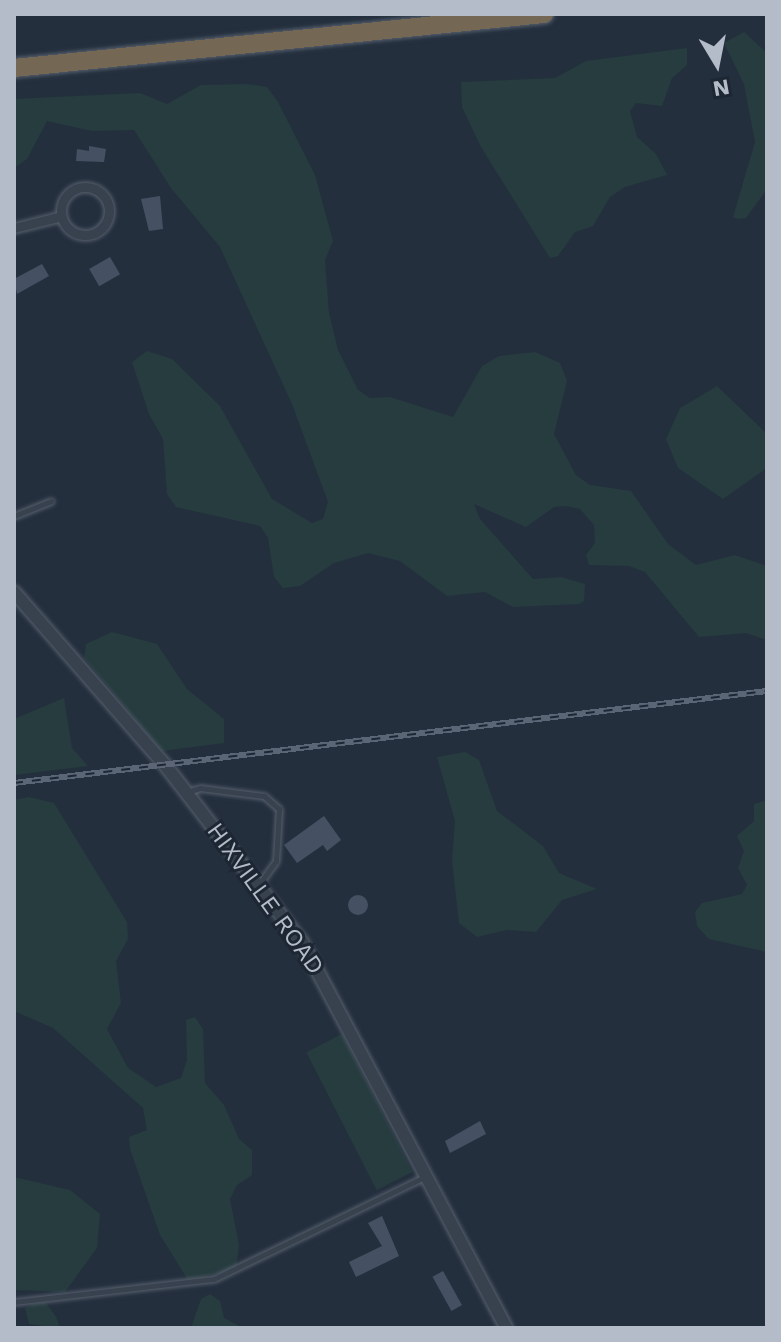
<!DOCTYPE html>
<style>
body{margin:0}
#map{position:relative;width:781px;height:1342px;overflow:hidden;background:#242f3e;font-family:"Work Sans",sans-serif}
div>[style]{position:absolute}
.green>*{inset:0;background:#263c3f;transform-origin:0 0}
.building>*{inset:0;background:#455162;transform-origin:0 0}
.round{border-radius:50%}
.roads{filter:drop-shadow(0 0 2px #565f6c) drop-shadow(0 0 2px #565f6c)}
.service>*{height:5px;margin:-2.5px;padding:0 2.5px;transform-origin:2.5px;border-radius:2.5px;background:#38414e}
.minor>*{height:9px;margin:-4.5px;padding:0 4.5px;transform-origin:4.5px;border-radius:4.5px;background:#38414e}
.minor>.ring{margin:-4.5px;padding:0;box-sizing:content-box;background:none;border:9px solid #38414e;border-radius:50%}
.tertiary>*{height:12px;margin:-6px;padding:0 6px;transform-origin:6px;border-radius:6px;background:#38414e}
.motorway>*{height:18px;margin:-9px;padding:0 9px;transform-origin:9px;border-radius:9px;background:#746855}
.rail>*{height:6px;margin-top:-3px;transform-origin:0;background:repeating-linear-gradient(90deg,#1d2633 0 9px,#5a6575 0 18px);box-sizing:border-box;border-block:2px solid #5a6575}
span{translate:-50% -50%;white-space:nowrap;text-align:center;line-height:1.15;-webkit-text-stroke:6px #1d2633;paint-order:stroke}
.street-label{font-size:24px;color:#b4bcc9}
.frame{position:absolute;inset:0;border:16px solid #b4bcc9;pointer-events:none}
.north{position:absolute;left:677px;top:24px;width:80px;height:80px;-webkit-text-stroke:6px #1d2633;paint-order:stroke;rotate:170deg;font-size:22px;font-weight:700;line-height:32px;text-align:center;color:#b4bcc9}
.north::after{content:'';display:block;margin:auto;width:28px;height:36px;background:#b4bcc9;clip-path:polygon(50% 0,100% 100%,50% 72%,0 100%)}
</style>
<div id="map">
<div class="green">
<div style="clip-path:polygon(744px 32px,767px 53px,767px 189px,746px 218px,738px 219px,733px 217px,755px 142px,744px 84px,724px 43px)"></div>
<div style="clip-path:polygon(687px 48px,687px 65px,672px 78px,662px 106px,636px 103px,630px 111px,637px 137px,656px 154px,667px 175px,625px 187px,610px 197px,593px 226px,575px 232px,558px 256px,550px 258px,481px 147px,462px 107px,461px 82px,555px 78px,586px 61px)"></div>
<div style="clip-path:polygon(248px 84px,267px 87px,278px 102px,315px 175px,333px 241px,325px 260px,329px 313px,338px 350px,358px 390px,370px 398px,390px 397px,453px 417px,482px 366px,499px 356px,535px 352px,560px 363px,567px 381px,554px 434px,576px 475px,590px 485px,631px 491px,668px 544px,696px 565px,735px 555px,767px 566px,767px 640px,746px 633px,699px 637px,645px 572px,629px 566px,589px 565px,586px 555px,595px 543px,594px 525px,580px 509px,566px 506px,554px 507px,526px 527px,474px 504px,480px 519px,533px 579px,561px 577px,585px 584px,584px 601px,579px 604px,513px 607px,485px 592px,447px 596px,400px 561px,368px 553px,334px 563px,300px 586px,283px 588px,274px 577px,268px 538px,260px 526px,176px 507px,167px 494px,163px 439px,149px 414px,132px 362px,147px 351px,172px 359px,220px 406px,272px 499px,312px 523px,323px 519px,328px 502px,292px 404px,220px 247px,171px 188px,134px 130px,92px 131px,47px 121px,27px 159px,14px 168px,14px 99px,140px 93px,167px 104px,201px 85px)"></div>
<div style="clip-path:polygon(717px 386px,767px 434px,767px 468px,723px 499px,678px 468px,666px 439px,680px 408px)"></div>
<div style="clip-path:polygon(112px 632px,157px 644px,187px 689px,224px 719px,224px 743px,162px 751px,84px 658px,86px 644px)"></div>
<div style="clip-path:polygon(64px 698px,72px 748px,88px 766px,14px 775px,14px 719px)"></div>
<div style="clip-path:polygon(465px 752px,479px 760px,497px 811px,543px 846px,559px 873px,597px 889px,562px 900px,536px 932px,507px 930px,477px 937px,459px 923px,452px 861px,455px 821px,437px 757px)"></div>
<div style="clip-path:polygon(29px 797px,54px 803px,127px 922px,128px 939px,116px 961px,121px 1003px,107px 1029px,128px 1068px,156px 1087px,181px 1078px,187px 1060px,186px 1020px,195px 1017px,203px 1029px,205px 1083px,224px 1105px,239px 1139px,252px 1150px,252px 1175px,237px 1185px,230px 1199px,239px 1245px,236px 1269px,188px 1280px,160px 1235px,130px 1149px,129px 1137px,147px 1130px,143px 1108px,53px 1028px,14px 1011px,14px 800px)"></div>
<div style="clip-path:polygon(767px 800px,767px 952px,709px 939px,697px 926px,695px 912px,702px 903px,742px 894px,747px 885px,738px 868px,744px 851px,737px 836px,754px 821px,754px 804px)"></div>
<div style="left:342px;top:1034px;width:155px;height:40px;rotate:63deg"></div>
<div style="clip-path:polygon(14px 1177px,70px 1190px,100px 1214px,97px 1248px,65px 1292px,14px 1290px)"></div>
<div style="clip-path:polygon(210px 1294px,220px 1301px,224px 1318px,243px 1328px,191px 1328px,201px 1299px)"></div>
<div style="clip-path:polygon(44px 1300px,56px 1317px,60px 1328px,29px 1324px,25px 1308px)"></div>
</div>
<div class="building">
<div style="clip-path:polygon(89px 146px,106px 149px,104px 162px,76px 161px,77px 149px,89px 151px)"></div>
<div style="clip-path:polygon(160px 196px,163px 229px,149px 231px,141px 199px)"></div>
<div style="left:110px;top:257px;width:20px;height:24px;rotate:60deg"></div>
<div style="clip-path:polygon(42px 264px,49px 276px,17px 294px,14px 279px)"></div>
<div style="clip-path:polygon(324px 816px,341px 840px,327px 851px,323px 845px,297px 863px,284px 845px)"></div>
<div class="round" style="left:348px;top:895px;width:20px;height:20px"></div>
<div style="clip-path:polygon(480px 1121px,486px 1134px,450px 1153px,445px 1141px)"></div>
<div style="clip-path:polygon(382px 1216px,399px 1256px,356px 1277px,349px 1262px,382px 1246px,368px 1223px)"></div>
<div style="left:443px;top:1271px;width:39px;height:12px;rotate:61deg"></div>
</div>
<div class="roads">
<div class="service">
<div style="left:14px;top:516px;width:40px;rotate:-22deg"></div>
<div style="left:187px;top:792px;width:14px;rotate:-17deg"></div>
<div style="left:200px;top:788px;width:64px;rotate:7.1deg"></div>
<div style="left:264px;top:796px;width:20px;rotate:41deg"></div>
<div style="left:279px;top:809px;width:52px;rotate:93.3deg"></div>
<div style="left:276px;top:861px;width:27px;rotate:126deg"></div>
<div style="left:14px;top:1302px;width:201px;rotate:-6.6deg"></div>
<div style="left:214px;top:1279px;width:233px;rotate:-25.9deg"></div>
</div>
<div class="minor">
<div class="ring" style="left:61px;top:187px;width:39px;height:39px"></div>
<div style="left:14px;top:228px;width:49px;rotate:-14deg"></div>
</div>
<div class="tertiary">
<div style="left:14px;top:592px;width:230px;rotate:48.9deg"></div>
<div style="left:165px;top:765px;width:224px;rotate:52.3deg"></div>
<div style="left:302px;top:942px;width:437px;rotate:62.1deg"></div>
</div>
<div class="motorway">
<div style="left:14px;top:68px;width:533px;rotate:-5.82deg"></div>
</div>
</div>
<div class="rail">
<div style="left:14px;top:783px;width:759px;rotate:-6.97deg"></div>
</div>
<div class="street-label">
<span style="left:265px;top:899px;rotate:54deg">HIXVILLE ROAD</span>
</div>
<div class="frame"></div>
<div class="north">N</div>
</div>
